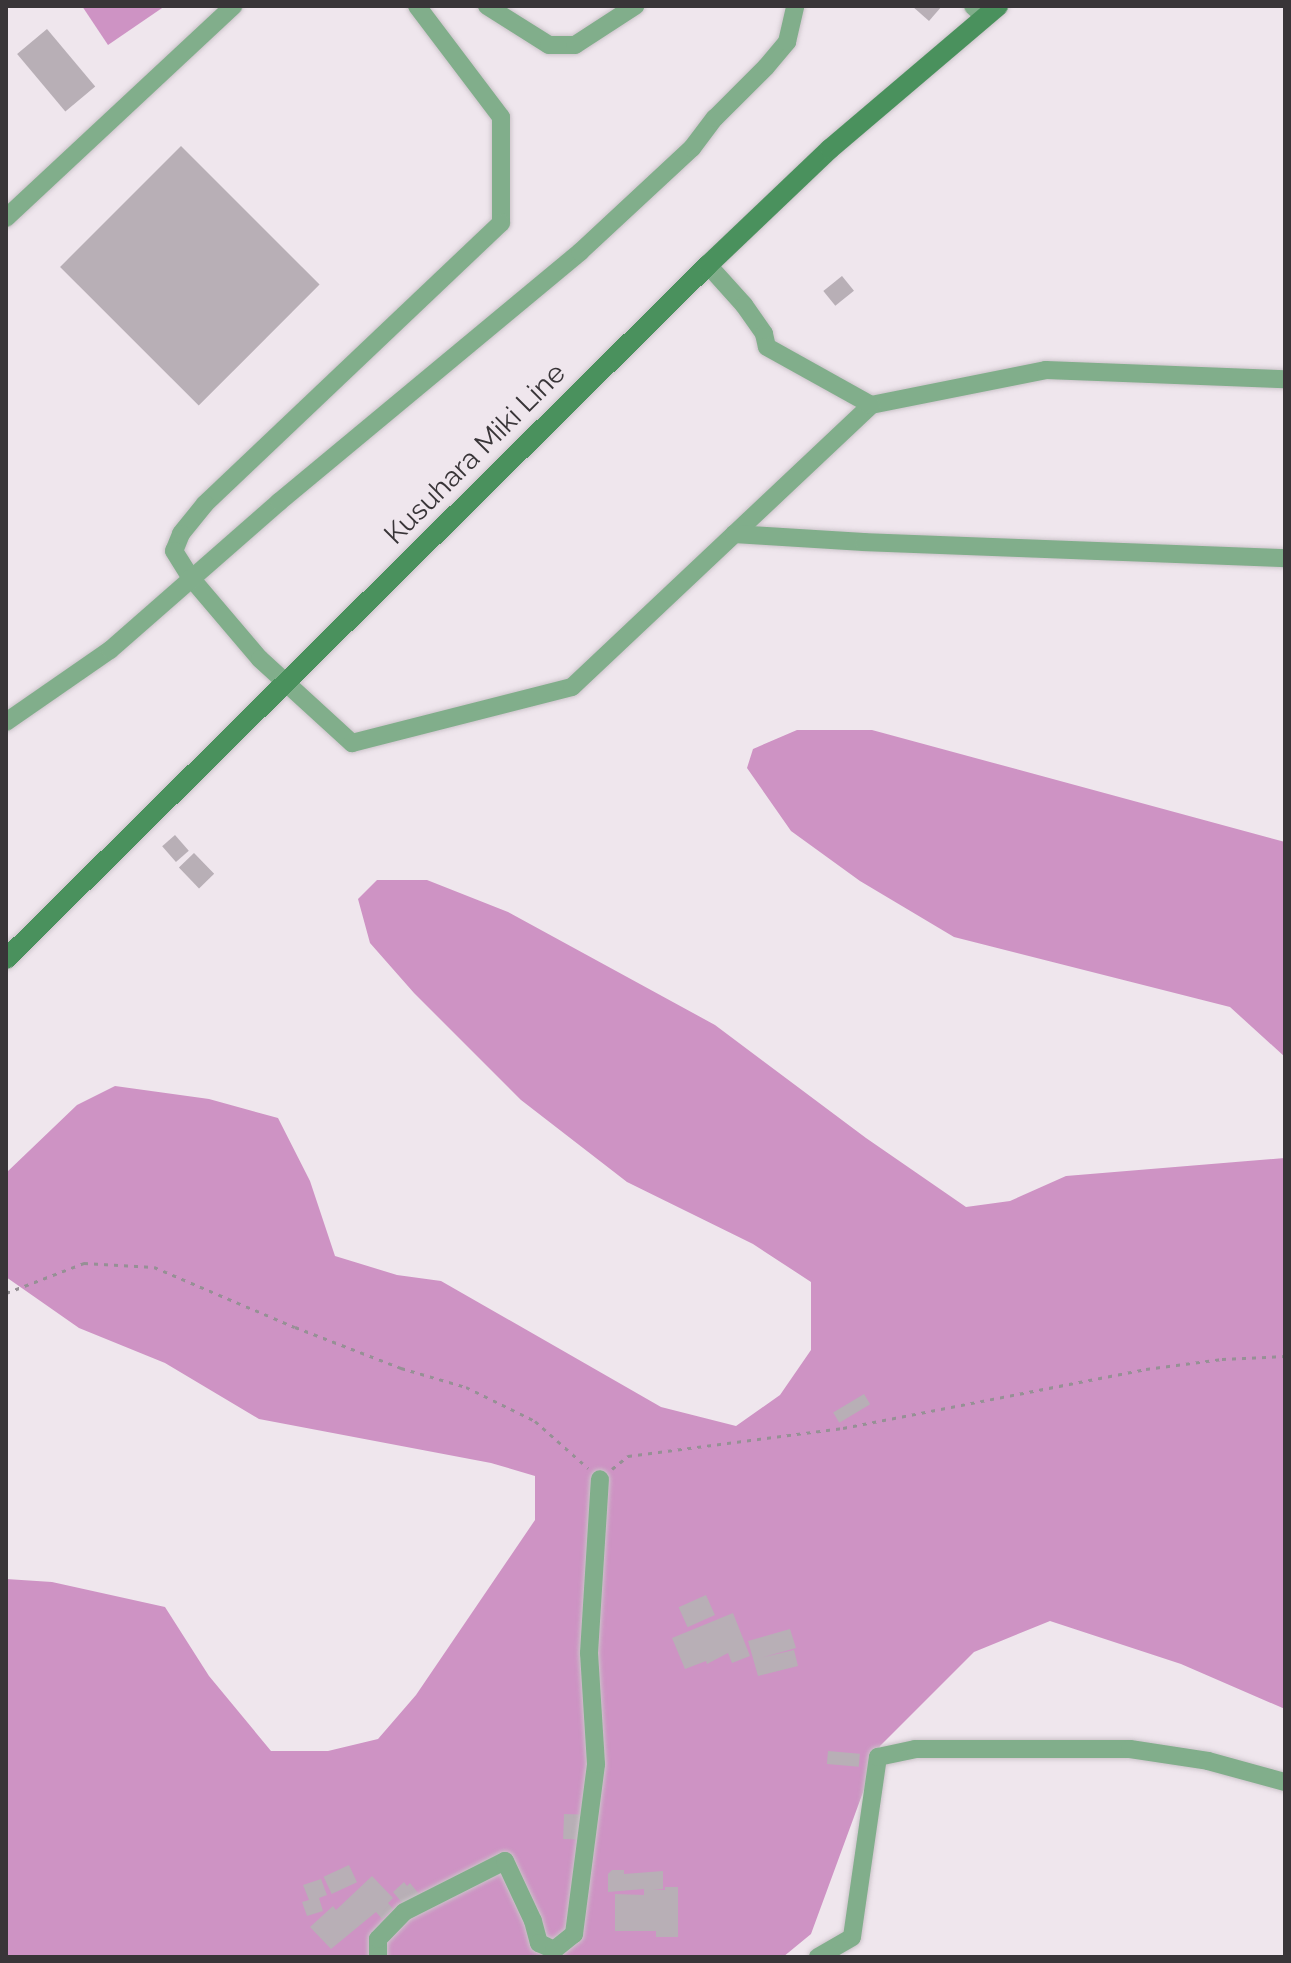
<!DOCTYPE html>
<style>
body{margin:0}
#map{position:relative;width:1291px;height:1963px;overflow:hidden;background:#efe6ed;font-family:Raleway,sans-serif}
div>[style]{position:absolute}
.forest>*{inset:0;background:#ce93c4}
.building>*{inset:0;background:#b8afb6;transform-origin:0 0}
.path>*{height:3px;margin-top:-1.5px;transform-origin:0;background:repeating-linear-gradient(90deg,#969095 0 4px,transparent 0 10px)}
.roads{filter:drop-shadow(0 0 2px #cbc3c9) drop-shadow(0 0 2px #cbc3c9)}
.street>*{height:18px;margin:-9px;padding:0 9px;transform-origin:9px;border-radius:9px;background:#81ae8b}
.secondary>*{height:20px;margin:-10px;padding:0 10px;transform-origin:10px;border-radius:10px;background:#4a915d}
span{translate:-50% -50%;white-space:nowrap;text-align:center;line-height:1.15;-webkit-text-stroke:6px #efe6ed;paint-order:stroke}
.street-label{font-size:28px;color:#393538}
.frame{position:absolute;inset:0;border:8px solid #393538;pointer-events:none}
</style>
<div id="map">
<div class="forest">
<div style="clip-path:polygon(82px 6px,165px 6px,108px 45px)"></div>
<div style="clip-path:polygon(797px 730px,872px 730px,1285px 842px,1285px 1057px,1230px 1007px,954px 937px,860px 881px,791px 831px,747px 768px,753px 749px)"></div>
<div style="clip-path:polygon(377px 880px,427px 880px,508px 912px,715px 1025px,866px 1138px,966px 1207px,1010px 1201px,1066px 1176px,1285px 1158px,1285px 1709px,1181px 1664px,1050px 1621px,974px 1652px,880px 1746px,811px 1934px,783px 1957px,6px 1957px,6px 1579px,52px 1582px,165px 1607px,209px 1676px,271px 1751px,328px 1751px,378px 1739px,416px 1695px,535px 1520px,535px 1476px,491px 1463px,259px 1419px,165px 1363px,79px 1328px,6px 1277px,6px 1173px,77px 1105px,115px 1086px,209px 1099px,278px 1118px,310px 1181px,335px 1256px,397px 1275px,441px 1281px,661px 1407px,736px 1426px,780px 1395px,811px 1350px,811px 1282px,753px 1244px,627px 1182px,521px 1100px,414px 993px,370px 943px,358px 899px)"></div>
</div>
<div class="building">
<div style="clip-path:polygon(912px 6px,942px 6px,929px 21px)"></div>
<div style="left:47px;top:29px;width:75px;height:39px;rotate:50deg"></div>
<div style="left:181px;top:146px;width:196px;height:171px;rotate:45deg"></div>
<div style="left:842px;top:276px;width:19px;height:24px;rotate:51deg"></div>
<div style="left:175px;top:835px;width:21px;height:17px;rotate:49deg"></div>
<div style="left:194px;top:853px;width:29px;height:21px;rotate:46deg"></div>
<div style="left:864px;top:1394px;width:12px;height:36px;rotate:59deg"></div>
<div style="left:706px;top:1595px;width:22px;height:30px;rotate:66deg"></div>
<div style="clip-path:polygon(733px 1613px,750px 1656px,732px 1663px,728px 1653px,707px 1664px,706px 1661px,685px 1669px,672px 1638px)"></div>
<div style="clip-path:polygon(790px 1629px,796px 1648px,760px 1658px,794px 1650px,798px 1666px,758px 1676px,748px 1641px)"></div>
<div style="left:828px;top:1751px;width:32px;height:13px;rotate:5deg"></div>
<div style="left:564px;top:1814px;width:31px;height:25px;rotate:2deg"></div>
<div style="left:349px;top:1865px;width:19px;height:28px;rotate:65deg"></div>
<div style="clip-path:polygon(612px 1870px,624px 1870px,624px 1874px,663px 1871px,663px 1889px,653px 1890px,665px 1890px,665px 1887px,678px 1887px,678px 1937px,656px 1937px,656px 1931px,615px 1931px,615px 1894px,644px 1895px,644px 1889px,608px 1892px,608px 1874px)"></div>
<div style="clip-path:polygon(372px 1876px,393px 1898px,388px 1903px,393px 1909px,382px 1919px,376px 1912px,331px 1949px,310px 1927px,333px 1906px,336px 1910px)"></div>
<div style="clip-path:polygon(321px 1879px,327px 1895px,319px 1898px,323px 1911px,307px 1916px,302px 1902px,309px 1900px,303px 1885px)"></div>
<div style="clip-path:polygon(404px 1882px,407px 1886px,410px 1883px,419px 1894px,405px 1906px,393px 1892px)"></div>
</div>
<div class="path">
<div style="left:6px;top:1293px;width:84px;rotate:-21deg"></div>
<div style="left:84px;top:1263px;width:70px;rotate:3.3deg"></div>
<div style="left:154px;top:1267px;width:153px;rotate:23.1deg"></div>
<div style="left:295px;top:1327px;width:114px;rotate:21.1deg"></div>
<div style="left:401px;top:1368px;width:68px;rotate:16.3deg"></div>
<div style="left:466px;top:1387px;width:77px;rotate:26.2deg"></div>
<div style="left:535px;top:1421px;width:71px;rotate:41.6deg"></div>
<div style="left:612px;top:1469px;width:21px;rotate:-39deg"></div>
<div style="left:628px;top:1456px;width:217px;rotate:-7.4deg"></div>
<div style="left:843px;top:1428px;width:309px;rotate:-11deg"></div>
<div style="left:1146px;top:1369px;width:77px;rotate:-7.5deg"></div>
<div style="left:1222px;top:1359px;width:63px;rotate:-2.7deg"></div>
</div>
<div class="roads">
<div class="street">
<div style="left:417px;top:6px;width:139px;rotate:52.9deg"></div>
<div style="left:501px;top:117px;width:106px;rotate:90deg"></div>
<div style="left:501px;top:223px;width:408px;rotate:136.5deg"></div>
<div style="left:205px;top:504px;width:38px;rotate:129deg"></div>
<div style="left:181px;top:534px;width:18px;rotate:112deg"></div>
<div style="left:174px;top:551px;width:32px;rotate:58deg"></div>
<div style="left:191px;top:578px;width:106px;rotate:49.6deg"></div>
<div style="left:260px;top:659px;width:125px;rotate:42.4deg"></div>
<div style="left:352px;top:743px;width:227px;rotate:-14.3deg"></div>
<div style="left:572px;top:687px;width:411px;rotate:-43.3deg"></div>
<div style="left:871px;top:405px;width:178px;rotate:-11.3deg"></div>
<div style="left:1046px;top:370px;width:239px;rotate:2.2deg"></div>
<div style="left:487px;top:6px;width:73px;rotate:32.2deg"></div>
<div style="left:549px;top:45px;width:26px"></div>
<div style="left:575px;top:45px;width:72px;rotate:-33deg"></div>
<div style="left:973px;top:6px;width:16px;rotate:43deg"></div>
<div style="left:6px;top:218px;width:311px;rotate:-43deg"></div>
<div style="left:708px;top:265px;width:54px;rotate:48deg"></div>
<div style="left:744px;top:305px;width:35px;rotate:55deg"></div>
<div style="left:764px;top:334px;width:13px;rotate:77deg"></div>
<div style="left:767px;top:347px;width:119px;rotate:29.1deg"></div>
<div style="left:734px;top:534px;width:130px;rotate:3.5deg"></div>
<div style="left:864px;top:542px;width:421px;rotate:2.2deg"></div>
<div style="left:6px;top:722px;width:126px;rotate:-34.7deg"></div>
<div style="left:110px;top:650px;width:225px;rotate:-41.2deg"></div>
<div style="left:279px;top:502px;width:391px;rotate:-39.7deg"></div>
<div style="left:580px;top:252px;width:153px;rotate:-42.9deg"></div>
<div style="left:692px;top:148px;width:38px;rotate:-53deg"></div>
<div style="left:715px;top:118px;width:72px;rotate:-45deg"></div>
<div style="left:766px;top:67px;width:33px;rotate:-50deg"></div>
<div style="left:787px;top:42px;width:37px;rotate:-77deg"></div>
<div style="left:378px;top:1957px;width:18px;rotate:-90deg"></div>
<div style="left:378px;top:1939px;width:37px;rotate:-46deg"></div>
<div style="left:404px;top:1912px;width:113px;rotate:-26.8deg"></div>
<div style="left:505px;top:1861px;width:66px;rotate:65deg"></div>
<div style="left:533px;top:1921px;width:23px;rotate:75deg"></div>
<div style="left:539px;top:1943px;width:17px;rotate:25deg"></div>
<div style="left:554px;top:1950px;width:26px;rotate:-39deg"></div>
<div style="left:574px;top:1934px;width:171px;rotate:-82.6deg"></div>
<div style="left:596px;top:1764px;width:111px;rotate:-93.6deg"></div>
<div style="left:589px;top:1653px;width:174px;rotate:-86.4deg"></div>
<div style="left:818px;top:1957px;width:39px;rotate:-30deg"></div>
<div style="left:852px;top:1937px;width:182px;rotate:-81.8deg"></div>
<div style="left:878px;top:1757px;width:38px;rotate:-12deg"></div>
<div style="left:915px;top:1749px;width:215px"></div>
<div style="left:1130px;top:1749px;width:79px;rotate:8.7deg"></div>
<div style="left:1208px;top:1761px;width:80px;rotate:15.3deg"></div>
</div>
<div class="secondary">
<div style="left:6px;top:959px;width:987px;rotate:-44.67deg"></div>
<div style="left:708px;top:265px;width:168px;rotate:-43.6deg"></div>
<div style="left:830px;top:149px;width:221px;rotate:-40.4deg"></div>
</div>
</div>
<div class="street-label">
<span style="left:475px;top:454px;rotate:-45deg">Kusuhara Miki Line</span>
</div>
<div class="frame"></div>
</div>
